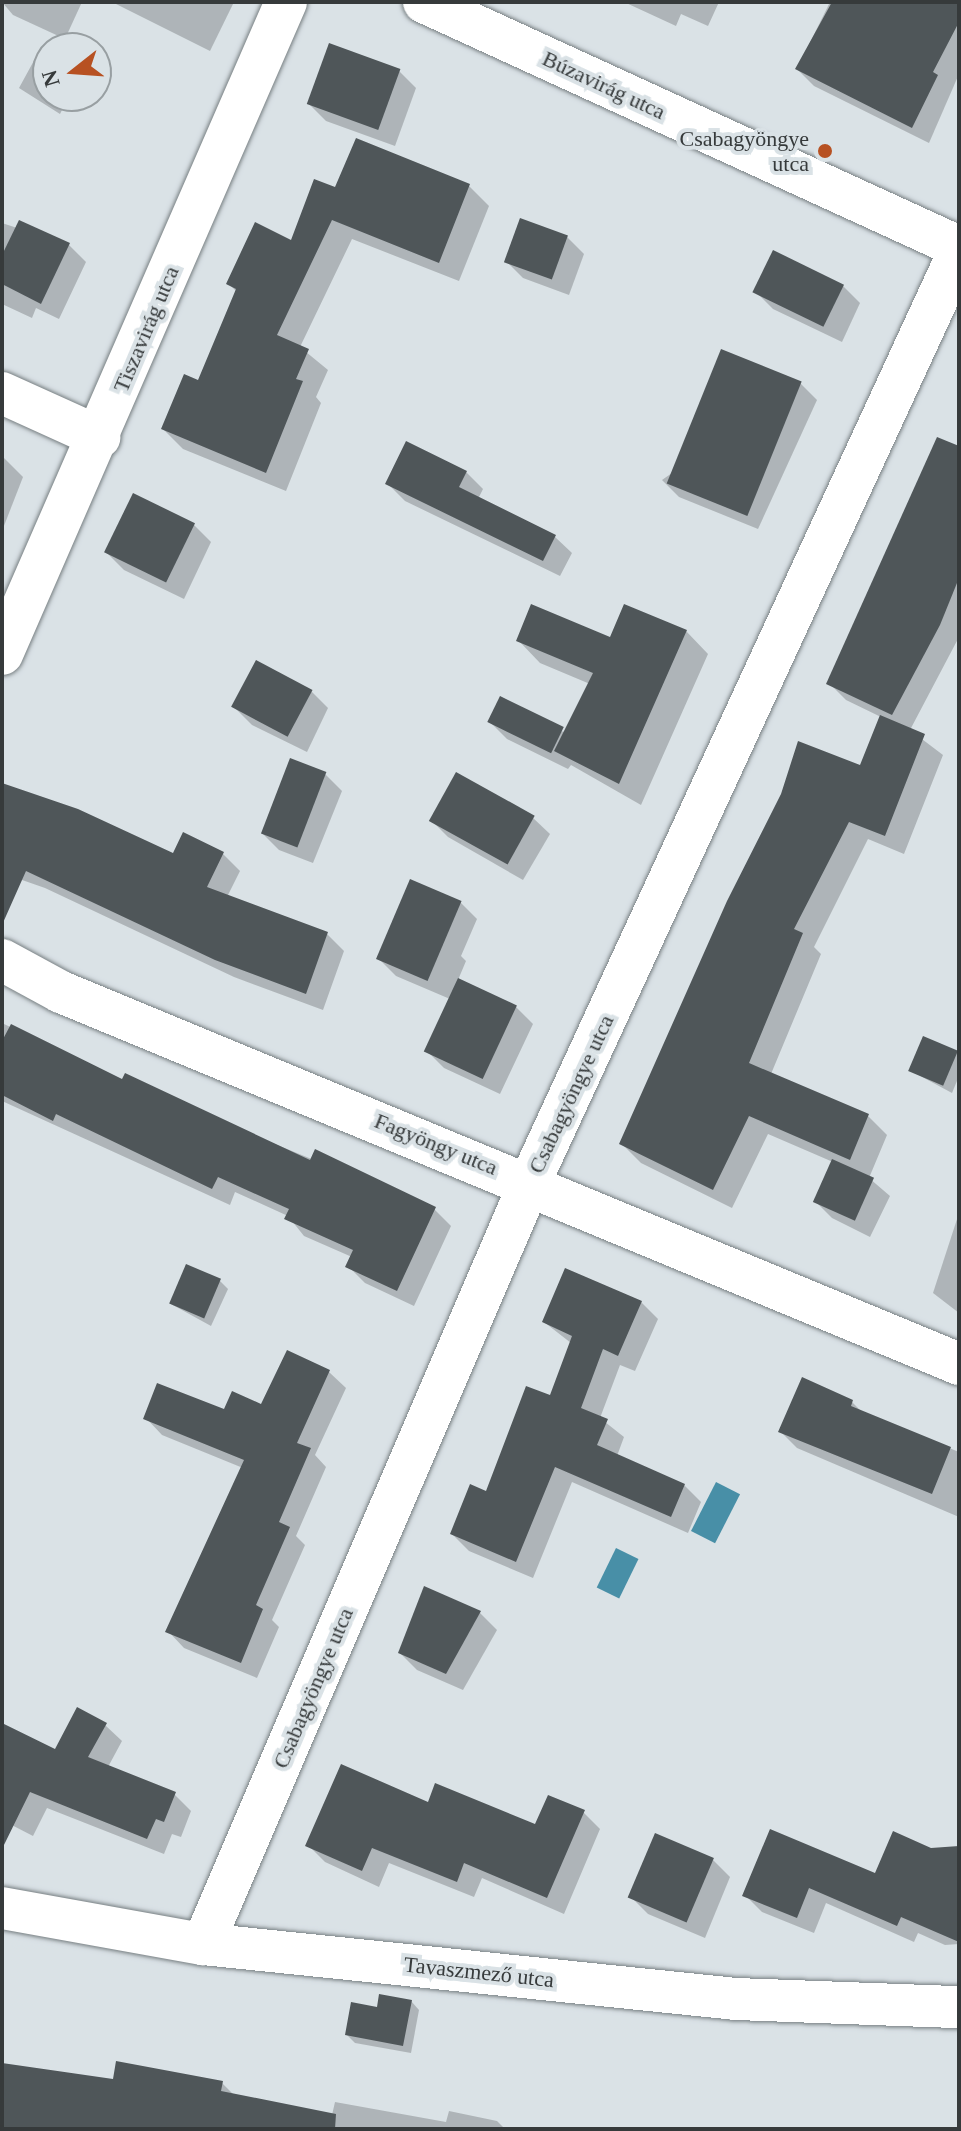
<!DOCTYPE html>
<meta charset="utf-8">
<style>
body{margin:0}
#map{position:relative;width:961px;height:2131px;overflow:hidden;background:#dae2e6;font-family:Georgia,serif}
div>[style]{position:absolute}
.water>*{inset:0;background:#488fa7;transform-origin:0 0}
.shadow>*{inset:0;background:#0003}
.building>*{inset:0;background:#4f5659;transform-origin:0 0}
.roads{filter:drop-shadow(0 0 2px #777f82) drop-shadow(0 0 2px #777f82)}
.street>*{height:42px;margin:-21px;padding:0 21px;transform-origin:21px;border-radius:21px;background:#fff}
.dots>*{width:22px;height:22px;translate:-50% -50%;box-sizing:border-box;border:4px solid #dae2e6;border-radius:50%}
span{translate:-50% -50%;white-space:nowrap;text-align:center;line-height:1.15;-webkit-text-stroke:8px #dae2e6;paint-order:stroke}
.street-label{font-size:22px;color:#363a3b}
.poi-label{font-size:22px;color:#363a3b}
.right{translate:-100% -50%;text-align:right}
.frame{position:absolute;inset:0;border:4px solid #363a3b;pointer-events:none}
.north{position:absolute;left:32px;top:32px;width:80px;height:80px;box-sizing:border-box;background:#dae2e6;border:2px solid #989fa2;border-radius:50%;rotate:253deg;font-size:22px;font-weight:700;line-height:32px;text-align:center;color:#363a3b}
.north::after{content:'';display:block;margin:auto;width:28px;height:36px;background:#b75122;clip-path:polygon(50% 0,100% 100%,50% 72%,0 100%)}
</style>
<div id="map">
<div class="water">
<div style="left:716px;top:1482px;width:27px;height:55px;rotate:27deg"></div>
<div style="left:616px;top:1548px;width:25px;height:44px;rotate:26deg"></div>
</div>
<div class="shadow">
<div style="clip-path:polygon(2px 2px,82px 2px,65px 39px,13px 15px)"></div>
<div style="clip-path:polygon(112px 2px,234px 2px,210px 51px)"></div>
<div style="clip-path:polygon(624px 2px,719px 2px,708px 26px,681px 14px,676px 26px)"></div>
<div style="clip-path:polygon(830px 2px,959px 2px,959px 74px,929px 143px,814px 86px,797px 69px)"></div>
<div style="clip-path:polygon(37px 55px,48px 61px,48px 96px,69px 96px,60px 114px,19px 88px)"></div>
<div style="clip-path:polygon(399px 71px,416px 88px,395px 146px,326px 121px,309px 104px)"></div>
<div style="clip-path:polygon(469px 186px,489px 206px,459px 281px,352px 239px,300px 347px,328px 370px,316px 397px,321px 403px,286px 491px,183px 449px,163px 429px,199px 383px,237px 292px,228px 283px,292px 242px,337px 190px)"></div>
<div style="clip-path:polygon(2px 223px,69px 245px,86px 262px,59px 319px,36px 308px,32px 318px,2px 304px)"></div>
<div style="clip-path:polygon(567px 237px,584px 254px,569px 295px,523px 278px,506px 261px)"></div>
<div style="clip-path:polygon(843px 286px,860px 303px,842px 342px,773px 309px,756px 292px)"></div>
<div style="clip-path:polygon(800px 383px,817px 400px,758px 529px,679px 497px,662px 480px)"></div>
<div style="clip-path:polygon(959px 449px,959px 637px,910px 730px,943px 755px,904px 854px,868px 839px,814px 947px,821px 954px,771px 1074px,868px 1116px,887px 1135px,869px 1178px,890px 1196px,870px 1237px,832px 1218px,815px 1201px,833px 1162px,768px 1134px,732px 1208px,641px 1163px,622px 1144px,861px 768px,881px 717px,846px 700px,829px 683px)"></div>
<div style="clip-path:polygon(2px 456px,23px 477px,2px 531px)"></div>
<div style="clip-path:polygon(466px 472px,483px 489px,478px 499px,554px 536px,572px 553px,560px 576px,405px 501px,388px 484px)"></div>
<div style="clip-path:polygon(194px 525px,211px 542px,184px 599px,124px 570px,107px 553px)"></div>
<div style="clip-path:polygon(686px 631px,708px 654px,641px 805px,571px 765px,568px 769px,507px 739px,490px 722px,566px 732px,590px 684px,540px 663px,518px 640px,611px 640px)"></div>
<div style="clip-path:polygon(311px 691px,328px 708px,307px 752px,252px 725px,235px 708px)"></div>
<div style="clip-path:polygon(325px 774px,342px 791px,313px 863px,279px 850px,262px 833px)"></div>
<div style="clip-path:polygon(2px 785px,174px 855px,223px 854px,240px 871px,227px 897px,327px 934px,344px 951px,323px 1010px,234px 977px,45px 888px,2px 873px)"></div>
<div style="clip-path:polygon(532px 817px,550px 834px,523px 880px,448px 837px,431px 820px)"></div>
<div style="clip-path:polygon(460px 902px,477px 919px,461px 956px,466px 961px,458px 980px,516px 1007px,533px 1024px,500px 1094px,444px 1068px,426px 1050px,450px 999px,396px 976px,379px 959px)"></div>
<div style="clip-path:polygon(2px 1023px,123px 1082px,434px 1209px,451px 1226px,414px 1306px,365px 1283px,348px 1266px,352px 1257px,304px 1236px,288px 1216px,235px 1192px,230px 1205px,2px 1101px)"></div>
<div style="clip-path:polygon(957px 1053px,959px 1076px,952px 1093px,911px 1071px)"></div>
<div style="clip-path:polygon(959px 1213px,959px 1313px,933px 1293px)"></div>
<div style="clip-path:polygon(220px 1281px,228px 1289px,211px 1326px,171px 1304px)"></div>
<div style="clip-path:polygon(641px 1302px,658px 1319px,635px 1371px,620px 1365px,600px 1418px,624px 1437px,617px 1456px,684px 1485px,701px 1502px,688px 1533px,572px 1482px,533px 1578px,469px 1551px,452px 1534px,487px 1494px,551px 1398px,571px 1343px,544px 1322px)"></div>
<div style="clip-path:polygon(288px 1352px,329px 1372px,346px 1388px,315px 1455px,326px 1467px,296px 1536px,305px 1545px,272px 1620px,279px 1627px,257px 1678px,184px 1648px,168px 1631px,243px 1468px,162px 1435px,146px 1418px,262px 1406px)"></div>
<div style="clip-path:polygon(852px 1402px,863px 1413px,959px 1452px,959px 1517px,797px 1448px,780px 1431px)"></div>
<div style="clip-path:polygon(425px 1589px,480px 1613px,497px 1630px,463px 1690px,417px 1670px,400px 1653px)"></div>
<div style="clip-path:polygon(105px 1725px,122px 1741px,108px 1767px,174px 1794px,191px 1811px,181px 1837px,172px 1834px,164px 1854px,47px 1808px,33px 1836px,2px 1820px,2px 1736px,56px 1752px)"></div>
<div style="clip-path:polygon(583px 1812px,600px 1829px,564px 1914px,482px 1878px,474px 1897px,389px 1863px,379px 1887px,325px 1862px,308px 1845px,536px 1826px)"></div>
<div style="clip-path:polygon(959px 1848px,959px 1944px,945px 1945px,918px 1933px,914px 1942px,826px 1903px,814px 1933px,762px 1912px,745px 1895px,877px 1875px)"></div>
<div style="clip-path:polygon(713px 1860px,730px 1877px,705px 1938px,648px 1914px,631px 1897px)"></div>
<div style="clip-path:polygon(411px 2001px,419px 2010px,411px 2053px,355px 2043px,347px 2035px)"></div>
<div style="clip-path:polygon(2px 2064px,114px 2081px,222px 2083px,235px 2096px,332px 2115px,335px 2102px,446px 2122px,449px 2111px,497px 2121px,505px 2129px,2px 2129px)"></div>
</div>
<div class="building">
<div style="clip-path:polygon(832px 2px,959px 2px,959px 22px,933px 72px,938px 75px,912px 128px,795px 69px)"></div>
<div style="left:329px;top:43px;width:76px;height:65px;rotate:20deg"></div>
<div style="clip-path:polygon(356px 138px,470px 184px,439px 263px,332px 220px,277px 335px,309px 349px,296px 379px,303px 381px,266px 473px,161px 429px,184px 374px,198px 380px,236px 289px,226px 284px,255px 222px,291px 240px,314px 179px,335px 187px)"></div>
<div style="left:520px;top:218px;width:51px;height:47px;rotate:20deg"></div>
<div style="clip-path:polygon(19px 220px,70px 243px,41px 304px,2px 284px,2px 255px)"></div>
<div style="left:773px;top:250px;width:79px;height:47px;rotate:26deg"></div>
<div style="left:721px;top:349px;width:87px;height:145px;rotate:22deg"></div>
<div style="clip-path:polygon(937px 437px,959px 446px,959px 578px,940px 625px,892px 715px,826px 684px)"></div>
<div style="clip-path:polygon(406px 441px,467px 471px,459px 487px,556px 535px,543px 561px,385px 484px)"></div>
<div style="left:133px;top:493px;width:69px;height:66px;rotate:26deg"></div>
<div style="clip-path:polygon(531px 604px,610px 637px,624px 604px,687px 630px,619px 784px,554px 751px,593px 673px,516px 641px)"></div>
<div style="left:256px;top:660px;width:64px;height:53px;rotate:28deg"></div>
<div style="left:500px;top:696px;width:71px;height:29px;rotate:26deg"></div>
<div style="clip-path:polygon(880px 715px,925px 734px,885px 836px,849px 822px,794px 929px,803px 933px,749px 1063px,869px 1114px,850px 1160px,749px 1116px,713px 1190px,619px 1144px,727px 901px,781px 794px,798px 741px,860px 765px)"></div>
<div style="left:290px;top:758px;width:39px;height:81px;rotate:21deg"></div>
<div style="left:456px;top:772px;width:90px;height:56px;rotate:29deg"></div>
<div style="clip-path:polygon(2px 783px,78px 809px,173px 853px,183px 832px,224px 852px,207px 887px,328px 932px,306px 994px,215px 960px,26px 871px,2px 925px)"></div>
<div style="left:410px;top:879px;width:56px;height:87px;rotate:23deg"></div>
<div style="left:458px;top:978px;width:65px;height:81px;rotate:25deg"></div>
<div style="clip-path:polygon(11px 1024px,122px 1079px,125px 1073px,310px 1160px,315px 1149px,436px 1207px,397px 1291px,345px 1267px,353px 1250px,284px 1219px,289px 1209px,218px 1177px,212px 1189px,56px 1114px,53px 1121px,2px 1095px,2px 1041px)"></div>
<div style="left:923px;top:1036px;width:38px;height:38px;rotate:23deg"></div>
<div style="left:832px;top:1159px;width:46px;height:47px;rotate:24deg"></div>
<div style="left:186px;top:1264px;width:38px;height:43px;rotate:23deg"></div>
<div style="clip-path:polygon(565px 1268px,642px 1301px,618px 1356px,603px 1349px,581px 1408px,608px 1419px,597px 1445px,685px 1484px,671px 1517px,555px 1467px,516px 1562px,450px 1534px,470px 1484px,486px 1491px,526px 1386px,550px 1395px,572px 1336px,542px 1322px)"></div>
<div style="clip-path:polygon(287px 1350px,330px 1370px,297px 1443px,311px 1448px,279px 1522px,290px 1527px,256px 1605px,263px 1609px,241px 1663px,165px 1632px,244px 1460px,143px 1419px,157px 1383px,224px 1409px,232px 1391px,261px 1404px)"></div>
<div style="clip-path:polygon(802px 1377px,853px 1400px,851px 1406px,951px 1447px,932px 1494px,778px 1432px)"></div>
<div style="clip-path:polygon(424px 1586px,481px 1611px,446px 1674px,398px 1653px)"></div>
<div style="clip-path:polygon(77px 1707px,107px 1723px,88px 1757px,176px 1792px,164px 1822px,156px 1819px,147px 1839px,30px 1792px,2px 1849px,2px 1723px,55px 1749px)"></div>
<div style="clip-path:polygon(341px 1764px,428px 1802px,435px 1783px,535px 1824px,548px 1795px,585px 1810px,547px 1898px,464px 1863px,457px 1882px,372px 1848px,362px 1871px,305px 1846px)"></div>
<div style="clip-path:polygon(770px 1829px,875px 1873px,893px 1831px,931px 1848px,959px 1846px,959px 1942px,901px 1917px,897px 1926px,809px 1888px,797px 1918px,742px 1896px)"></div>
<div style="left:655px;top:1833px;width:64px;height:70px;rotate:23deg"></div>
<div style="clip-path:polygon(379px 1994px,412px 2000px,403px 2046px,345px 2035px,351px 2002px,377px 2007px)"></div>
<div style="clip-path:polygon(116px 2061px,223px 2081px,221px 2091px,336px 2114px,335px 2129px,2px 2129px,2px 2063px,113px 2079px)"></div>
</div>
<div class="roads">
<div class="street">
<div style="left:424px;top:2px;width:588px;rotate:24.61deg"></div>
<div style="left:2px;top:393px;width:107px;rotate:24.4deg"></div>
<div style="left:2px;top:654px;width:711px;rotate:-66.46deg"></div>
<div style="left:2px;top:960px;width:67px;rotate:28.5deg"></div>
<div style="left:61px;top:992px;width:972px;rotate:22.5deg"></div>
<div style="left:2px;top:1908px;width:204px;rotate:10.2deg"></div>
<div style="left:203px;top:1944px;width:536px;rotate:5.89deg"></div>
<div style="left:736px;top:1999px;width:223px;rotate:2.1deg"></div>
<div style="left:203px;top:1944px;width:829px;rotate:-66.77deg"></div>
<div style="left:530px;top:1182px;width:1024px;rotate:-65.24deg"></div>
</div>
</div>
<div class="dots">
<div style="left:825px;top:151px;background:#b75122"></div>
</div>
<div class="street-label">
<span style="left:604px;top:85px;rotate:25deg">Búzavirág utca</span>
<span style="left:146px;top:329px;rotate:-67deg">Tiszavirág utca</span>
<span style="left:571px;top:1094px;rotate:-65deg">Csabagyöngye utca</span>
<span style="left:436px;top:1144px;rotate:22deg">Fagyöngy utca</span>
<span style="left:313px;top:1688px;rotate:-67deg">Csabagyöngye utca</span>
<span style="left:479px;top:1972px;rotate:6deg">Tavaszmező utca</span>
</div>
<div class="poi-label">
<span class="right" style="left:809px;top:151px">Csabagyöngye<br>utca</span>
</div>
<div class="frame"></div>
<div class="north">N</div>
</div>
